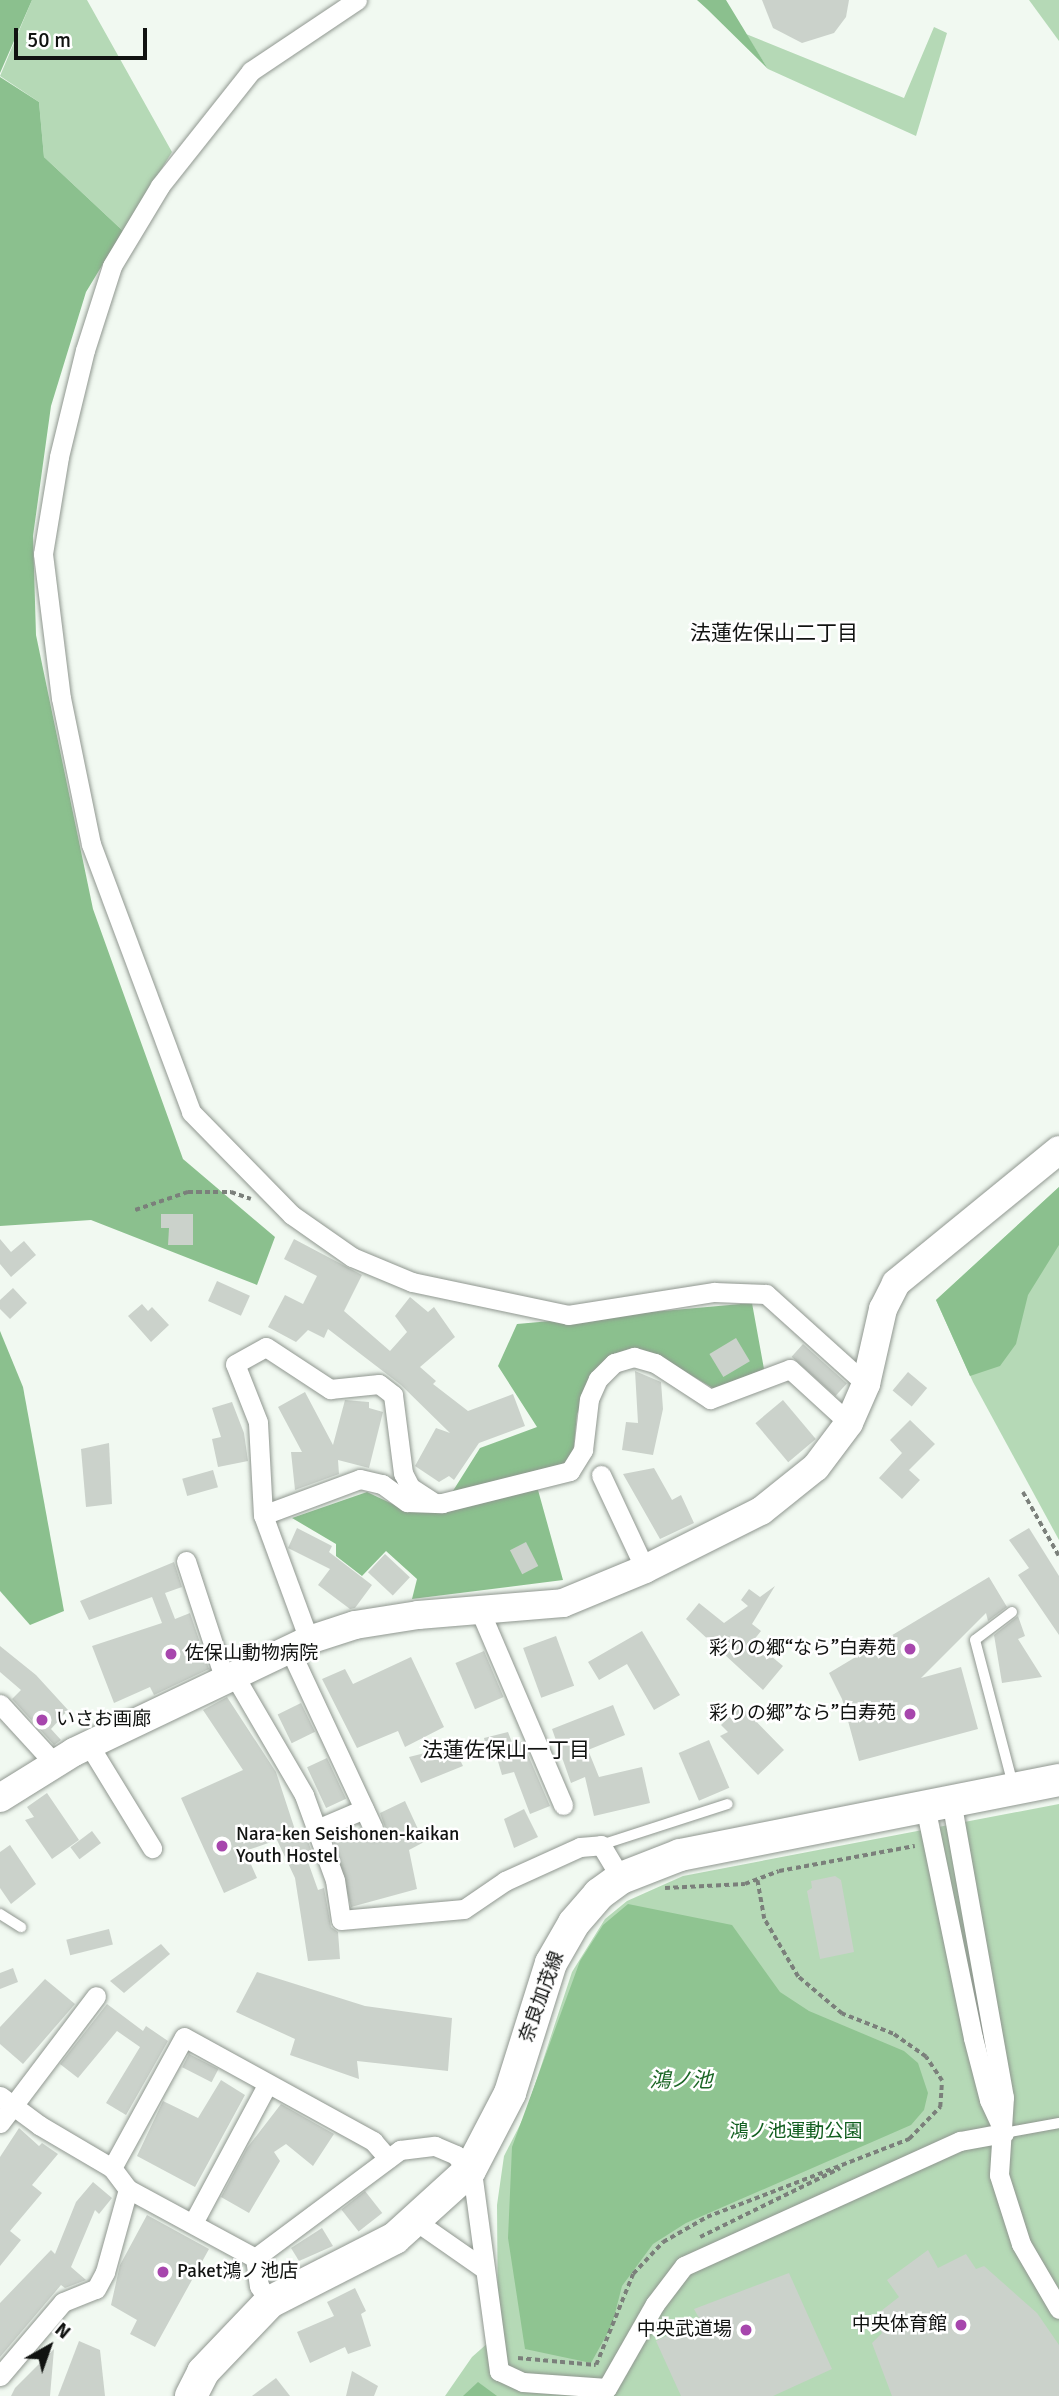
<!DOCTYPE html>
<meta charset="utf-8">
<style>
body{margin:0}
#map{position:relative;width:1059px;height:2396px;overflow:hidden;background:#f1f9f1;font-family:Signika,"Noto Sans JP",sans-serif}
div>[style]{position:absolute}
.green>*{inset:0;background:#b5d9b6}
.forest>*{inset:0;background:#8bc08e}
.water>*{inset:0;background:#8fc491}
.building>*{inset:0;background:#cbd2cb;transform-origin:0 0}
.path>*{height:3.5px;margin-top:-1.75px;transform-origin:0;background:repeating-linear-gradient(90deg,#7b807b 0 5px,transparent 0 8.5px)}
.roads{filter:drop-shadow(0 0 2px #909790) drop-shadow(0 0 2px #909790)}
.lane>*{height:10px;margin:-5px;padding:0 5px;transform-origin:5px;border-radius:5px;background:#fff}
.street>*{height:19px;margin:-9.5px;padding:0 9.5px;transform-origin:9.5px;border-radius:9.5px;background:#fff}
.secondary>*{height:28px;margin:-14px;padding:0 14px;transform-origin:14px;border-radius:14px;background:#fff}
.primary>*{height:32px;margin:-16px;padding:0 16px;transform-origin:16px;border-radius:16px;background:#fff}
.dots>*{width:19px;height:19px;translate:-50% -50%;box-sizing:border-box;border:4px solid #fff;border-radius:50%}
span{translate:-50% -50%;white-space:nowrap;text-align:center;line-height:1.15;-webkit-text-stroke:5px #fff;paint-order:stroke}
.poi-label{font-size:19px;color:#111311}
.right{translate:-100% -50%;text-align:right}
.left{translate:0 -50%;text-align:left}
.street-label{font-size:19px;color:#111311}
.park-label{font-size:19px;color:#115e1f}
.neighbourhood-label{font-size:21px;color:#111311}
.water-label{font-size:21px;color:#1d6727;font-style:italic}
.north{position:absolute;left:14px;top:2312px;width:70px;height:70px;-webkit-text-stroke:5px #fff;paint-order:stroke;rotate:40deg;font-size:19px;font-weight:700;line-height:28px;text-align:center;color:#111311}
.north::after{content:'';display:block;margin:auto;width:24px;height:32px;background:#111311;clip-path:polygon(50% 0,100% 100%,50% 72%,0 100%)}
.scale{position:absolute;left:14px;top:28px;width:133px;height:32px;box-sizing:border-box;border:4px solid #111311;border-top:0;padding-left:9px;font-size:21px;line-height:24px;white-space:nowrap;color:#111311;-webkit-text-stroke:5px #fff;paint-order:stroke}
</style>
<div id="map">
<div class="green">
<div style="clip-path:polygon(32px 0,87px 0,172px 152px,123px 231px,44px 157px,39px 102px,0 76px)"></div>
<div style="clip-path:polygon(1029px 0,1059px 0,1059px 41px)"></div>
<div style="clip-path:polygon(934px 27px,947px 33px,916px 136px,768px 69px,746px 34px,904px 98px)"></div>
<div style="clip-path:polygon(1059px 1187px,1059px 1540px,973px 1382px,936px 1300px)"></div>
<div style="clip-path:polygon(1059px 1804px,1059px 2396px,445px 2396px,472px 2357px,498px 2334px,497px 2205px,504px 2156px,525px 2115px,572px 1972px,605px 1919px,627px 1901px,683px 1876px)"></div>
</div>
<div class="forest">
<div style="clip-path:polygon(0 0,32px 0,0 73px)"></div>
<div style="clip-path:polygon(697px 0,726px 0,768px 69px,707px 9px)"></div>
<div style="clip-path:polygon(0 77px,39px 102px,44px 157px,123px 231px,86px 292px,51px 406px,33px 536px,36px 635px,93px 909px,183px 1159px,275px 1237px,257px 1285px,91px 1220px,0 1226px)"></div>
<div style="clip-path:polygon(1059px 1187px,1059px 1245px,1028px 1295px,1016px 1344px,1000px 1366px,970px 1376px,936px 1300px)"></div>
<div style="clip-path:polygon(752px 1303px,764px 1369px,716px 1390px,659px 1356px,603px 1362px,577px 1414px,573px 1456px,567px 1465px,451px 1494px,480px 1448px,537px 1427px,498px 1366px,517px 1324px)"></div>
<div style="clip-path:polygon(0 1331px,23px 1387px,64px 1611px,30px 1625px,0 1591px)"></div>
<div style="clip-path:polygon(511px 1490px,538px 1490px,563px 1580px,412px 1599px,417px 1579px,386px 1551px,362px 1576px,336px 1556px,336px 1544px,292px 1518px,367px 1492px,401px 1508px)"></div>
<div style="clip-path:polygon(478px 2382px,497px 2396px,463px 2396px)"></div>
</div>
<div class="water">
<div style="clip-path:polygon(628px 1904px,732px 1925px,780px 1992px,809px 2011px,904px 2051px,918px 2063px,928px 2093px,924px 2110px,911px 2125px,686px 2223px,653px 2244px,622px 2286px,612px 2325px,591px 2363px,525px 2349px,508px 2238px,512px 2147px,580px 1961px,603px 1925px)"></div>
</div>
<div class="building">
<div style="clip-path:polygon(762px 0,849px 0,846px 17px,834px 33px,802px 43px,773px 28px)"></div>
<div style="clip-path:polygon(161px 1214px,193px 1214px,193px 1245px,168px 1245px,169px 1228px,161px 1228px)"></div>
<div style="clip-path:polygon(0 1239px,11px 1252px,24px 1241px,36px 1255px,11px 1277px,0 1264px)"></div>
<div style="clip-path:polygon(294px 1239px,362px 1275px,344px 1311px,390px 1351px,407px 1332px,395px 1316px,410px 1297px,428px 1312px,434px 1307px,455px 1337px,420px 1367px,436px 1381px,433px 1384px,468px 1411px,513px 1394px,525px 1426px,479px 1443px,454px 1480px,449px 1476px,439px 1482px,415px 1466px,436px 1428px,450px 1433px,401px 1385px,328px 1329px,324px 1338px,308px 1330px,296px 1342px,268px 1327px,285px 1295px,303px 1304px,317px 1276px,284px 1259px)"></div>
<div style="left:217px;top:1281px;width:36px;height:22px;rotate:24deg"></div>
<div style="clip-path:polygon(13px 1288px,27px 1303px,10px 1319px,0 1309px,0 1300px)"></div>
<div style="clip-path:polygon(142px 1304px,148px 1311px,152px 1307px,169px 1325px,151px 1342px,128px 1316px)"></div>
<div style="left:736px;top:1338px;width:27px;height:31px;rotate:59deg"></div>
<div style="left:803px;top:1344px;width:59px;height:17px;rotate:42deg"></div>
<div style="clip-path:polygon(635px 1371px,661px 1382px,663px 1409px,653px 1455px,622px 1450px,626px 1422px,638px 1423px)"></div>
<div style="left:908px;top:1372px;width:25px;height:24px;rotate:40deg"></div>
<div style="clip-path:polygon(305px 1392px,333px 1445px,345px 1400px,369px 1402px,369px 1408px,383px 1412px,369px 1468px,338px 1460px,339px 1474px,295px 1490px,291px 1452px,302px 1452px,278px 1407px)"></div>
<div style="left:783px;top:1400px;width:51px;height:36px;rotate:50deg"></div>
<div style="clip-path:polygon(232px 1402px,244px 1433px,248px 1461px,218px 1467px,212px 1439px,221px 1437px,212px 1408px)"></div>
<div style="clip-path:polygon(910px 1420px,935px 1444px,909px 1470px,920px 1480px,902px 1499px,879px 1478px,902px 1453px,890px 1440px)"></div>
<div style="clip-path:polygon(109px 1443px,112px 1504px,86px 1507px,81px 1449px)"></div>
<div style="clip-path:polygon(654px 1468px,672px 1500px,681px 1495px,694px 1523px,660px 1539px,623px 1474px)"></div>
<div style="left:213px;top:1470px;width:18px;height:32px;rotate:74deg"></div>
<div style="clip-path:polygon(297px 1528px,332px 1546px,329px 1552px,372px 1585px,355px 1608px,350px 1609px,318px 1585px,330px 1569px,288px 1548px)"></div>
<div style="clip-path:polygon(1029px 1528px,1059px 1576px,1059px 1635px,1018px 1575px,1029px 1568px,1009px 1540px)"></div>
<div style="left:526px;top:1542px;width:27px;height:18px;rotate:63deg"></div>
<div style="left:385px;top:1554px;width:34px;height:25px;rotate:43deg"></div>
<div style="clip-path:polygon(174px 1562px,182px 1587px,165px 1593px,175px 1619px,190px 1613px,209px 1669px,154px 1695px,150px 1687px,114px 1703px,92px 1646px,162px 1623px,152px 1597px,89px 1620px,80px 1601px)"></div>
<div style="clip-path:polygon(989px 1577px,1007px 1607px,988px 1621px,986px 1613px,921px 1678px,961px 1667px,978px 1729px,859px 1761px,842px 1699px,829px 1673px)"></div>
<div style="clip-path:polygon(775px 1586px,752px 1624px,761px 1631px,753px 1641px,783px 1666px,763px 1690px,686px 1619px,699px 1603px,724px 1623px,748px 1606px,741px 1600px,749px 1589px,760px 1597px)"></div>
<div style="clip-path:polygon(1018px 1616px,1025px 1636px,1018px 1639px,1042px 1677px,1002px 1683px,994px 1635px)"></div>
<div style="clip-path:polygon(642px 1631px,680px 1695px,654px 1710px,627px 1664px,599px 1680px,588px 1662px)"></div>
<div style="left:556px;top:1636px;width:53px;height:35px;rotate:70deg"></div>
<div style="clip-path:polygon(0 1646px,36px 1675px,68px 1710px,51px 1729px,61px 1740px,54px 1745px,12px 1699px,21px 1690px,0 1672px)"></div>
<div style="left:484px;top:1651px;width:50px;height:31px;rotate:67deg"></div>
<div style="clip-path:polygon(411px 1657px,444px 1727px,405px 1747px,398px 1731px,357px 1748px,322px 1679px,345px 1669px,353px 1684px)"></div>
<div style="clip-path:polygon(227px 1697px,276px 1772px,299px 1842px,307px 1839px,315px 1860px,308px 1862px,318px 1890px,324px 1888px,331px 1927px,338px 1932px,340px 1959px,308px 1961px,295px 1878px,277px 1840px,245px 1851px,257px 1878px,224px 1893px,181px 1798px,243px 1770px,203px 1710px)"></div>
<div style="left:301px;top:1703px;width:32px;height:26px;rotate:64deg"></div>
<div style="clip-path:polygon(613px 1705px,625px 1735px,588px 1750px,599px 1777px,642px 1767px,650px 1803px,594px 1816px,585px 1777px,571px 1783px,552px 1729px)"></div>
<div style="clip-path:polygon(741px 1706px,784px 1750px,758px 1775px,720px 1736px,728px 1732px,721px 1725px)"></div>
<div style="clip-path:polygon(508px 1732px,513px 1745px,522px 1741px,550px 1806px,530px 1814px,514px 1772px,502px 1775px,497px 1758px,488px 1755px,484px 1738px)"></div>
<div style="left:709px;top:1740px;width:52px;height:33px;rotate:67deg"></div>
<div style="clip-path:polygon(453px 1746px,463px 1766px,421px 1783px,409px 1757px)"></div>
<div style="left:327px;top:1758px;width:45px;height:22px;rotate:65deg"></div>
<div style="clip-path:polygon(47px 1793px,79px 1840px,52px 1859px,25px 1820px,34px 1817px,27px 1807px)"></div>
<div style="clip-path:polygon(405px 1801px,424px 1842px,409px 1850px,417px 1889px,351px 1907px,333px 1839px,349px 1833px,352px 1841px,379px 1839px,386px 1830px,380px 1813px)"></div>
<div style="clip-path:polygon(524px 1809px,538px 1837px,514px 1848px,504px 1819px)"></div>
<div style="left:92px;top:1831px;width:15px;height:27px;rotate:53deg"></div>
<div style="clip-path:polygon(10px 1845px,36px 1884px,11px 1904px,0 1888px,0 1852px)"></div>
<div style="clip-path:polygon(835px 1876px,841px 1880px,854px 1952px,820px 1959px,807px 1891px,812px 1888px,811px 1881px)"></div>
<div style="left:109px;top:1929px;width:16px;height:44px;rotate:76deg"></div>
<div style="clip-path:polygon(161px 1944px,170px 1954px,124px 1993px,110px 1981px)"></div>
<div style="clip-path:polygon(13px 1968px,18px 1982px,0 1989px,0 1973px)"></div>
<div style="clip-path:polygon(257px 1972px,365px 2006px,452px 2018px,448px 2071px,357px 2061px,359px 2079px,290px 2055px,295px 2039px,236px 2012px)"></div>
<div style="clip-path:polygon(45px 1979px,75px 2004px,23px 2064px,0 2044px,0 2027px)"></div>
<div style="clip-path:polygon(107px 2004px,143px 2031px,146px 2026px,168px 2041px,126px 2115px,106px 2103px,140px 2047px,117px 2031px,78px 2078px,60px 2064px)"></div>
<div style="left:189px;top:2054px;width:33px;height:15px;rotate:27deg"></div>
<div style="clip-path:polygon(221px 2080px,245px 2095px,195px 2187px,137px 2156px,163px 2101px,198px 2118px)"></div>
<div style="clip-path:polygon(281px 2104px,334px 2134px,313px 2166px,286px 2144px,274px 2152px,280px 2161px,249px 2213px,221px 2197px,247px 2148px)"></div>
<div style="clip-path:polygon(19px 2128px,39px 2146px,42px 2143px,58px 2154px,32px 2185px,42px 2193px,10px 2231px,21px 2240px,0 2266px,0 2157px)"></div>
<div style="clip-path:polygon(93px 2182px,112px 2198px,99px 2214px,95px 2210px,71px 2267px,86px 2280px,65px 2288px,61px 2285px,0 2357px,0 2303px,51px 2250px,55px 2254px,76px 2202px)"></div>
<div style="left:365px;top:2191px;width:28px;height:30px;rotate:52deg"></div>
<div style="clip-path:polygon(147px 2215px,209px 2249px,155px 2347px,130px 2334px,137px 2320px,111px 2305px,120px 2265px)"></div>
<div style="clip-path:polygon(322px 2228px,333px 2246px,299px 2261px,291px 2248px)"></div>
<div style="clip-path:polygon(928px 2250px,938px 2268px,966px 2254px,976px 2269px,984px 2266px,1037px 2313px,1059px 2345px,1059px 2396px,892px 2396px,872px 2343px,882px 2333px,872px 2318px,899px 2297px,887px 2280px)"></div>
<div style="clip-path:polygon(789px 2273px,832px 2369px,773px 2396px,681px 2396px,656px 2341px,700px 2320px,694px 2309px)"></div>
<div style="clip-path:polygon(355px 2288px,366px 2311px,361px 2314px,371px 2346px,348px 2354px,345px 2347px,310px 2363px,297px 2332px,334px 2316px,327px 2302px)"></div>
<div style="clip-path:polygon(79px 2341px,100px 2350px,105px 2396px,58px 2396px)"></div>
<div style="clip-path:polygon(54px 2349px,50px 2396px,11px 2396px,15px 2388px)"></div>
<div style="clip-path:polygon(352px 2371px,378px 2386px,374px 2396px,346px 2396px)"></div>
<div style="clip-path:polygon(276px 2378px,290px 2396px,252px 2396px)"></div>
</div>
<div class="path">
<div style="left:135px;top:1210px;width:56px;rotate:-18.8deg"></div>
<div style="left:188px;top:1192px;width:43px"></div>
<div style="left:231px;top:1192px;width:21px;rotate:19deg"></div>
<div style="left:1023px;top:1492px;width:73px;rotate:60.6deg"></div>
<div style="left:665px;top:1888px;width:80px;rotate:-2.9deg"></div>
<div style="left:745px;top:1884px;width:36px;rotate:-21deg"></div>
<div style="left:779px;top:1871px;width:138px;rotate:-10.4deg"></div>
<div style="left:700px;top:2237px;width:156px;rotate:-26.2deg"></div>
<div style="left:518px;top:2358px;width:78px;rotate:5.1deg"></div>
<div style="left:596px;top:2365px;width:98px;rotate:-67.9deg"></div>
<div style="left:633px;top:2274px;width:44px;rotate:-46.8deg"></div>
<div style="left:663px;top:2242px;width:51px;rotate:-29.6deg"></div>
<div style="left:707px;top:2217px;width:217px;rotate:-21.1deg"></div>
<div style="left:909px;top:2139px;width:45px;rotate:-45.9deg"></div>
<div style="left:940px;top:2107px;width:26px;rotate:-86deg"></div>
<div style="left:942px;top:2081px;width:29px;rotate:-124deg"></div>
<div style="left:926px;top:2057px;width:40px;rotate:-145.1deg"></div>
<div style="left:893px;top:2034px;width:55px;rotate:-158.6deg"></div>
<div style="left:842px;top:2014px;width:57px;rotate:-139.9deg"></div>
<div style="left:798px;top:1977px;width:67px;rotate:-120.4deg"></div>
<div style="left:764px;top:1919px;width:39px;rotate:-100deg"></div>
</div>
<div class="roads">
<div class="lane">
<div style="left:1012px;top:1612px;width:46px;rotate:142.9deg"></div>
<div style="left:975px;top:1640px;width:150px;rotate:75.3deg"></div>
<div style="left:601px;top:1845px;width:133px;rotate:-17.9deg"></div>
<div style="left:0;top:1914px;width:25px;rotate:32deg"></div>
<div style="left:1004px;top:2133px;width:56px;rotate:-10.3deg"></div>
</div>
<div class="street">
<div style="left:357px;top:0;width:128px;rotate:146.2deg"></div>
<div style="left:251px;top:71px;width:147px;rotate:128.4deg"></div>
<div style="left:160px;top:186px;width:93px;rotate:121deg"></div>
<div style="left:112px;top:266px;width:88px;rotate:107.8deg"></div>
<div style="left:85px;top:350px;width:110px;rotate:103.7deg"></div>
<div style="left:59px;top:457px;width:98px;rotate:99.4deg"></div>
<div style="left:43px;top:554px;width:145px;rotate:82.9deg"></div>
<div style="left:61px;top:698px;width:149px;rotate:78.4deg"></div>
<div style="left:91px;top:844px;width:286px;rotate:69.5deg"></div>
<div style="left:191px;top:1112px;width:144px;rotate:45.6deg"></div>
<div style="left:292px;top:1215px;width:73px;rotate:35deg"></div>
<div style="left:352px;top:1257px;width:65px;rotate:22.6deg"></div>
<div style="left:412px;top:1282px;width:159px;rotate:11.9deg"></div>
<div style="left:568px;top:1315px;width:148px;rotate:-9deg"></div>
<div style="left:714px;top:1292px;width:52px;rotate:2.2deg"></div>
<div style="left:766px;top:1294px;width:135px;rotate:42deg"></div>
<div style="left:601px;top:1475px;width:104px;rotate:64.9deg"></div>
<div style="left:263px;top:1515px;width:103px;rotate:-20.4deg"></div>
<div style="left:360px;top:1479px;width:23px;rotate:13deg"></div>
<div style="left:382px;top:1484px;width:31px;rotate:36deg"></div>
<div style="left:407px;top:1502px;width:35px;rotate:2deg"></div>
<div style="left:442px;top:1503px;width:132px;rotate:-14deg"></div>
<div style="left:570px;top:1471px;width:25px;rotate:-58deg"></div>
<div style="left:583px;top:1450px;width:51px;rotate:-83.3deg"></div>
<div style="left:589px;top:1399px;width:22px;rotate:-66deg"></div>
<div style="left:598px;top:1379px;width:23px;rotate:-45deg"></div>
<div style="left:614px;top:1363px;width:21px;rotate:-17deg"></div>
<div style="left:634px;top:1357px;width:22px;rotate:16deg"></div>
<div style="left:655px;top:1363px;width:66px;rotate:33.2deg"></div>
<div style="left:710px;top:1399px;width:85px;rotate:-20.6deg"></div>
<div style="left:790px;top:1369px;width:80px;rotate:42.5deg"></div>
<div style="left:186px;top:1561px;width:125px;rotate:71.9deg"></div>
<div style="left:480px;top:1611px;width:211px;rotate:66.8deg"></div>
<div style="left:309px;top:1640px;width:133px;rotate:-110.2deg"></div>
<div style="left:263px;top:1515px;width:93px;rotate:-93.1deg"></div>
<div style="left:258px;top:1422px;width:62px;rotate:-111.6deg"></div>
<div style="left:235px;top:1364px;width:35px;rotate:-29deg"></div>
<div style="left:266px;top:1347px;width:77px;rotate:33.3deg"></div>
<div style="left:330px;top:1389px;width:49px;rotate:-5.8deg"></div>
<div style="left:379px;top:1384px;width:18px;rotate:38deg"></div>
<div style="left:393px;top:1395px;width:79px;rotate:82.7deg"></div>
<div style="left:403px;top:1473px;width:16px;rotate:63deg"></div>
<div style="left:410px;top:1487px;width:27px;rotate:33deg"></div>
<div style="left:289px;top:1648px;width:199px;rotate:65deg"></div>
<div style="left:234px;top:1675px;width:139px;rotate:59.7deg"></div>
<div style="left:304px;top:1795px;width:90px;rotate:70deg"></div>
<div style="left:335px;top:1880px;width:40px;rotate:81.5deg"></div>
<div style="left:341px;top:1920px;width:123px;rotate:-5.1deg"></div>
<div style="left:464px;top:1909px;width:50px;rotate:-34.3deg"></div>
<div style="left:505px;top:1881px;width:82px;rotate:-24.4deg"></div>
<div style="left:580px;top:1847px;width:21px;rotate:-5deg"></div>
<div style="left:601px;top:1845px;width:39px;rotate:59deg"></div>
<div style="left:0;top:1704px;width:80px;rotate:47.5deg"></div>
<div style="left:89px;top:1745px;width:121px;rotate:58.5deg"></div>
<div style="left:951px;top:1800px;width:302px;rotate:79.9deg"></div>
<div style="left:1004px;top:2097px;width:78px;rotate:93.7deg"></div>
<div style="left:999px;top:2175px;width:72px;rotate:72.3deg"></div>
<div style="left:1021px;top:2244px;width:75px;rotate:59.7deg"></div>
<div style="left:925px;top:1806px;width:237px;rotate:78.3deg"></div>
<div style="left:973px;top:2038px;width:64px;rotate:75.5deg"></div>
<div style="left:989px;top:2100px;width:29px;rotate:65deg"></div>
<div style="left:317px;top:1829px;width:51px;rotate:-23.1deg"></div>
<div style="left:0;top:2096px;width:49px;rotate:36.6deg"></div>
<div style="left:39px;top:2125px;width:85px;rotate:30.5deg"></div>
<div style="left:112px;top:2168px;width:26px;rotate:53deg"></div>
<div style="left:128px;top:2189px;width:145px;rotate:28.5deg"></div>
<div style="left:255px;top:2258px;width:28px;rotate:82deg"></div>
<div style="left:259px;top:2286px;width:19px;rotate:55deg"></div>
<div style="left:0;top:2123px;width:159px;rotate:-52.9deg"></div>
<div style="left:112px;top:2168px;width:149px;rotate:-61.2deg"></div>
<div style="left:184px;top:2037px;width:216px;rotate:28.8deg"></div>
<div style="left:373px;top:2141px;width:23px;rotate:49deg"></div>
<div style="left:417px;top:2222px;width:80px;rotate:34.9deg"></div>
<div style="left:193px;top:2223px;width:157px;rotate:-61.8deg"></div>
<div style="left:255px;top:2258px;width:181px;rotate:-36.7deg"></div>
<div style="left:400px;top:2150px;width:35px;rotate:-7deg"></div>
<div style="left:435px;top:2146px;width:23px;rotate:23deg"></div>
<div style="left:456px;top:2155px;width:29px;rotate:55deg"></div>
<div style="left:473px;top:2179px;width:194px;rotate:82.3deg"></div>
<div style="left:499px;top:2371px;width:26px;rotate:25deg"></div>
<div style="left:523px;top:2382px;width:84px;rotate:4.1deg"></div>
<div style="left:607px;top:2388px;width:97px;rotate:-60.3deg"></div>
<div style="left:655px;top:2304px;width:48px;rotate:-52.7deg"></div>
<div style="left:684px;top:2266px;width:303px;rotate:-24.4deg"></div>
<div style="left:960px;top:2141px;width:45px;rotate:-10.3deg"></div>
<div style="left:0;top:2376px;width:97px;rotate:-49.6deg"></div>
<div style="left:63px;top:2302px;width:35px;rotate:-22deg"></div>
<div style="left:96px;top:2289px;width:19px;rotate:-62deg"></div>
<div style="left:105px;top:2272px;width:86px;rotate:-74.5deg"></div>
</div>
<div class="secondary">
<div style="left:0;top:1798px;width:87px;rotate:-31.9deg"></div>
<div style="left:74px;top:1752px;width:260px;rotate:-25.5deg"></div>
<div style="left:309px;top:1640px;width:48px;rotate:-18.1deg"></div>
<div style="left:355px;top:1625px;width:64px;rotate:-9deg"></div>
<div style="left:418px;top:1615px;width:145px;rotate:-4.7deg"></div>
<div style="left:563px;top:1603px;width:89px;rotate:-22.5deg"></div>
<div style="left:645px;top:1569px;width:130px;rotate:-26.6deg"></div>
<div style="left:761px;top:1511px;width:70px;rotate:-38.7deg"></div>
<div style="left:816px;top:1467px;width:55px;rotate:-53.1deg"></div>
<div style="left:849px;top:1423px;width:43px;rotate:-66.4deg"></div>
<div style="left:866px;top:1384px;width:77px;rotate:-77.2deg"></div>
<div style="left:883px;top:1309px;width:29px;rotate:-63deg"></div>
<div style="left:896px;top:1283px;width:210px;rotate:-39.2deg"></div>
</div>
<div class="primary">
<div style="left:191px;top:2396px;width:27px;rotate:-63deg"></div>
<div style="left:203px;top:2372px;width:97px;rotate:-46.3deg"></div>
<div style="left:270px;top:2302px;width:140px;rotate:-27.1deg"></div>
<div style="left:395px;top:2238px;width:101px;rotate:-42.2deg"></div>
<div style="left:470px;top:2170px;width:87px;rotate:-62.5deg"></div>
<div style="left:510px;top:2093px;width:136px;rotate:-72.5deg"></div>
<div style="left:551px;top:1963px;width:46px;rotate:-60.1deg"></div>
<div style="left:574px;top:1923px;width:38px;rotate:-49deg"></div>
<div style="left:599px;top:1894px;width:27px;rotate:-36deg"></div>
<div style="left:621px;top:1878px;width:63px;rotate:-21.3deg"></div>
<div style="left:680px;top:1855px;width:386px;rotate:-11.2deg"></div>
</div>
</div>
<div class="dots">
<div style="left:910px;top:1649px;background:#a746ad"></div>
<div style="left:171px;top:1654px;background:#a746ad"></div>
<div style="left:910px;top:1714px;background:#a746ad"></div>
<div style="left:42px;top:1720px;background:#a746ad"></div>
<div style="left:222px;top:1846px;background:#a746ad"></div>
<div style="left:163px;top:2272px;background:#a746ad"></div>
<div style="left:961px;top:2325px;background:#a746ad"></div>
<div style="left:746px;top:2330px;background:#a746ad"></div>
</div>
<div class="poi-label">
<span class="right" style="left:896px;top:1649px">彩りの郷“なら”白寿苑</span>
<span class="left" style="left:185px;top:1654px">佐保山動物病院</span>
<span class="right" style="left:896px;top:1714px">彩りの郷”なら”白寿苑</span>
<span class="left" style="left:56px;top:1720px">いさお画廊</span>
<span class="left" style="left:236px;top:1846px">Nara-ken Seishonen-kaikan<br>Youth Hostel</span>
<span class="left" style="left:177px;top:2272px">Paket鴻ノ池店</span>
<span class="right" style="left:947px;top:2325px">中央体育館</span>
<span class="right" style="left:732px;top:2330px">中央武道場</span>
</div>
<div class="street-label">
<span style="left:542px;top:1997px;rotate:-70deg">奈良加茂線</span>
</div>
<div class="park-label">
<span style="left:796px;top:2132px">鴻ノ池運動公園</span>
</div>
<div class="neighbourhood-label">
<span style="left:774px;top:633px">法蓮佐保山二丁目</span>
<span style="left:506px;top:1750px">法蓮佐保山一丁目</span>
</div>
<div class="water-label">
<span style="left:681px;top:2080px">鴻ノ池</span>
</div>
<div class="north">N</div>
<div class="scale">50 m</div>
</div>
